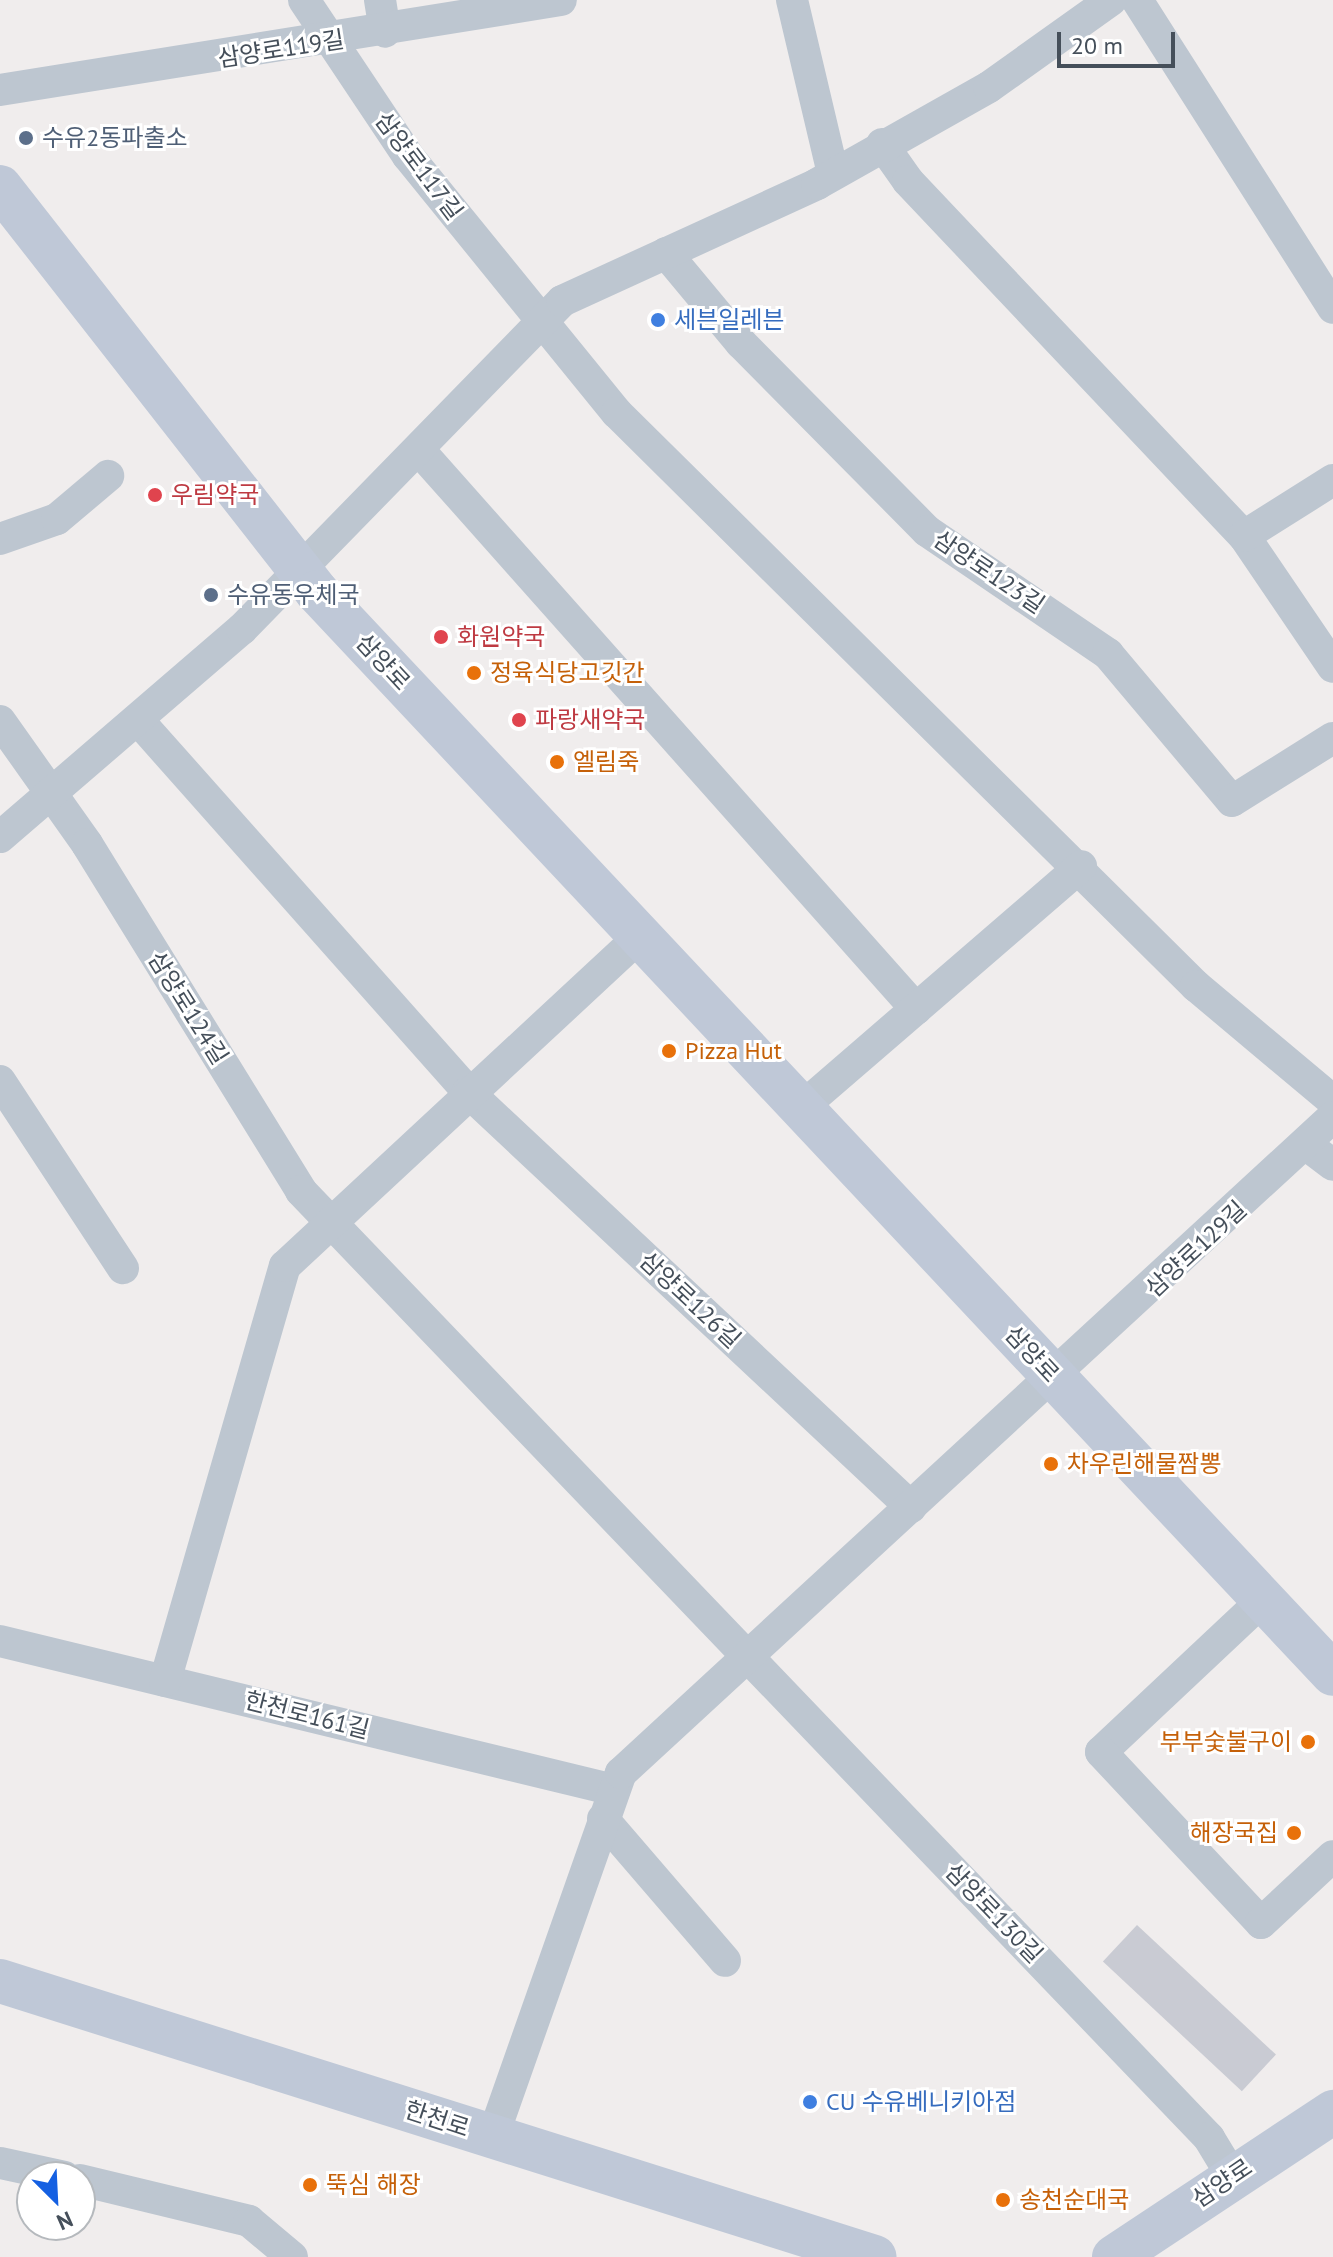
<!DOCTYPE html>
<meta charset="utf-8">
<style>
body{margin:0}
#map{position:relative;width:1333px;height:2257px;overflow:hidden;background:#f0eded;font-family:"PT Sans","Noto Sans KR",sans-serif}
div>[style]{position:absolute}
.building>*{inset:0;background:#c9cbd3;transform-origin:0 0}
.street>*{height:32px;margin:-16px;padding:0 16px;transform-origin:16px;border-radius:16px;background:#bdc6d0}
.secondary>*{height:44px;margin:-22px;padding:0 22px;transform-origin:22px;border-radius:22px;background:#bfc8d7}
.dots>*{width:22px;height:22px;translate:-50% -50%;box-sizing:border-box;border:4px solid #fff;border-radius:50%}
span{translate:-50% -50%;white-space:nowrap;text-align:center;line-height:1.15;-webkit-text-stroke:6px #fff;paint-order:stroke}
.street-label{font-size:24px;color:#454f5a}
.service-label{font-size:24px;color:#4e5e75}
.left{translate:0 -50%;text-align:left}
.shop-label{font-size:24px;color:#366cbe}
.health-label{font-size:24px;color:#be3a42}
.food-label{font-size:24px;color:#c56008}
.right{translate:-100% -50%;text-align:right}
.north{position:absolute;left:16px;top:2161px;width:80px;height:80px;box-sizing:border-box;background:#fff;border:2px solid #b5b9bd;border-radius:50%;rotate:156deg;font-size:22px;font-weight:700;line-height:32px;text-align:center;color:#454f5a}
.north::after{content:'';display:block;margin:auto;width:28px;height:36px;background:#1560e2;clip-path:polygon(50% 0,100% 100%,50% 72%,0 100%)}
.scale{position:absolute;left:1057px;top:32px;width:118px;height:36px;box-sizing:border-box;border:4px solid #454f5a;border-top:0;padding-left:10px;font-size:24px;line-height:28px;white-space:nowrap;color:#454f5a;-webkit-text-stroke:6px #fff;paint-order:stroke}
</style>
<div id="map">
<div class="building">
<div style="left:1137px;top:1925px;width:190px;height:50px;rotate:43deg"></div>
</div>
<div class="street">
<div style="left:304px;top:0;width:187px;rotate:56.3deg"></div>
<div style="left:408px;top:156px;width:331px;rotate:50.9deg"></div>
<div style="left:617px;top:413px;width:815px;rotate:44.7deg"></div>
<div style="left:1196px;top:986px;width:179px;rotate:40deg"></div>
<div style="left:380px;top:0;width:32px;rotate:81deg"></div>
<div style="left:792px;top:0;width:179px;rotate:76.7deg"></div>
<div style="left:1137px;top:0;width:365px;rotate:57.5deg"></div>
<div style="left:0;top:90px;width:568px;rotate:-9.11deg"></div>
<div style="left:882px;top:144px;width:45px;rotate:54.9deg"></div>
<div style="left:908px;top:181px;width:489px;rotate:46.6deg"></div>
<div style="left:1244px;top:536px;width:158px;rotate:55.8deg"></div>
<div style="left:666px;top:253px;width:117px;rotate:50.2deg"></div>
<div style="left:741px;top:343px;width:264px;rotate:45.3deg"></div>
<div style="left:927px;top:531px;width:219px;rotate:34.2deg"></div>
<div style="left:1108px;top:654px;width:192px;rotate:49.9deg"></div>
<div style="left:1232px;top:801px;width:119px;rotate:-32deg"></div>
<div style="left:419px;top:450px;width:748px;rotate:48.36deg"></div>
<div style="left:1244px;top:536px;width:105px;rotate:-32.2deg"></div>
<div style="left:0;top:539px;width:60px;rotate:-19.3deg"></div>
<div style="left:57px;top:519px;width:67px;rotate:-40.1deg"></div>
<div style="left:138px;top:720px;width:497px;rotate:48.4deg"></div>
<div style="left:468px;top:1092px;width:607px;rotate:43.13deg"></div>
<div style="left:0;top:721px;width:151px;rotate:54.7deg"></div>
<div style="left:87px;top:844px;width:408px;rotate:58.3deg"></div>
<div style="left:301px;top:1191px;width:1312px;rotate:46.2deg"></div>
<div style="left:1209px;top:2138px;width:44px;rotate:58.8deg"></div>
<div style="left:0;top:837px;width:319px;rotate:-40.7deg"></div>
<div style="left:242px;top:629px;width:458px;rotate:-45.7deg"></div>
<div style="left:562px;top:301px;width:281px;rotate:-24.6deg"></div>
<div style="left:817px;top:184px;width:197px;rotate:-29.4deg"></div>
<div style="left:989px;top:87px;width:150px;rotate:-35.5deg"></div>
<div style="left:0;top:1081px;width:224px;rotate:56.7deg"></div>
<div style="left:801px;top:1108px;width:370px;rotate:-40.8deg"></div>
<div style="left:1308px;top:1146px;width:31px;rotate:37deg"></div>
<div style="left:1263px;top:1600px;width:222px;rotate:136.8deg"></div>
<div style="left:1101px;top:1752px;width:234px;rotate:46.9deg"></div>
<div style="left:1261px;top:1923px;width:98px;rotate:-42.9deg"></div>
<div style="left:0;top:1641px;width:632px;rotate:13.64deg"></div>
<div style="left:165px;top:1681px;width:432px;rotate:-73.9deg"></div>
<div style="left:285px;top:1266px;width:485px;rotate:-42.9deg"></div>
<div style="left:603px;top:1819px;width:187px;rotate:49.3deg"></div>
<div style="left:493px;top:2136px;width:385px;rotate:-70.6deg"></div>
<div style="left:621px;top:1773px;width:968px;rotate:-42.66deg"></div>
<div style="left:0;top:2163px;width:66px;rotate:12.2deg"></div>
<div style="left:80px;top:2180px;width:174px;rotate:13.6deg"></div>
<div style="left:249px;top:2221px;width:56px;rotate:39.9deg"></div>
</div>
<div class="secondary">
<div style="left:0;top:187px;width:514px;rotate:51.95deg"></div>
<div style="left:317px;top:592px;width:1484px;rotate:46.8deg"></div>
<div style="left:0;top:1981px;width:917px;rotate:17.51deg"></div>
<div style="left:1114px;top:2257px;width:263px;rotate:-33.5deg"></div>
</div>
<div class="dots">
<div style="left:26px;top:138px;background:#5c6f8a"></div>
<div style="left:658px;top:320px;background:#3f7fe0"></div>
<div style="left:155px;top:495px;background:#e0444e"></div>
<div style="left:211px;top:595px;background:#5c6f8a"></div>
<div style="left:441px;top:637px;background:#e0444e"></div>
<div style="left:474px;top:673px;background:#e8710a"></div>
<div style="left:519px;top:720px;background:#e0444e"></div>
<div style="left:557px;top:762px;background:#e8710a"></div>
<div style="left:669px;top:1051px;background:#e8710a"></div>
<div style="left:1051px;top:1464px;background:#e8710a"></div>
<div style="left:1308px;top:1742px;background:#e8710a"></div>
<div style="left:1294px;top:1833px;background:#e8710a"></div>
<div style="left:810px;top:2102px;background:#3f7fe0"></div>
<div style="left:310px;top:2185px;background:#e8710a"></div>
<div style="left:1003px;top:2200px;background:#e8710a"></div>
</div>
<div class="street-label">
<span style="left:281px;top:49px;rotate:-9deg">삼양로119길</span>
<span style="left:419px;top:166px;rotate:53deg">삼양로117길</span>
<span style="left:989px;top:572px;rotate:34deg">삼양로123길</span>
<span style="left:383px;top:662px;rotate:47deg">삼양로</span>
<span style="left:188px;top:1008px;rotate:58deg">삼양로124길</span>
<span style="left:1196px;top:1249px;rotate:-43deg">삼양로129길</span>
<span style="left:690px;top:1300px;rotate:43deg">삼양로126길</span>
<span style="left:1032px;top:1354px;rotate:47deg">삼양로</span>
<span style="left:307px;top:1715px;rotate:14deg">한천로161길</span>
<span style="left:994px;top:1913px;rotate:46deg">삼양로130길</span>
<span style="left:437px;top:2119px;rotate:18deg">한천로</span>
<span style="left:1222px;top:2183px;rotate:-34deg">삼양로</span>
</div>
<div class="service-label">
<span class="left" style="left:42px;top:138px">수유2동파출소</span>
<span class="left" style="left:227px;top:595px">수유동우체국</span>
</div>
<div class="shop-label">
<span class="left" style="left:674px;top:320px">세븐일레븐</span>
<span class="left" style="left:826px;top:2102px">CU 수유베니키아점</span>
</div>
<div class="health-label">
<span class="left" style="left:171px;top:495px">우림약국</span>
<span class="left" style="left:457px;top:637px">화원약국</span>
<span class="left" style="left:535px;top:720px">파랑새약국</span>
</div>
<div class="food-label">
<span class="left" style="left:490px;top:673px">정육식당고깃간</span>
<span class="left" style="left:573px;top:762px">엘림죽</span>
<span class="left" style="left:685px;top:1051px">Pizza Hut</span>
<span class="left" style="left:1067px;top:1464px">차우린해물짬뽕</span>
<span class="right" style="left:1292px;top:1742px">부부숯불구이</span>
<span class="right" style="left:1278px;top:1833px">해장국집</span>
<span class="left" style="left:326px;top:2185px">뚝심 해장</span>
<span class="left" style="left:1019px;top:2200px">송천순대국</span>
</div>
<div class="north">N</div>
<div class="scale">20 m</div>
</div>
